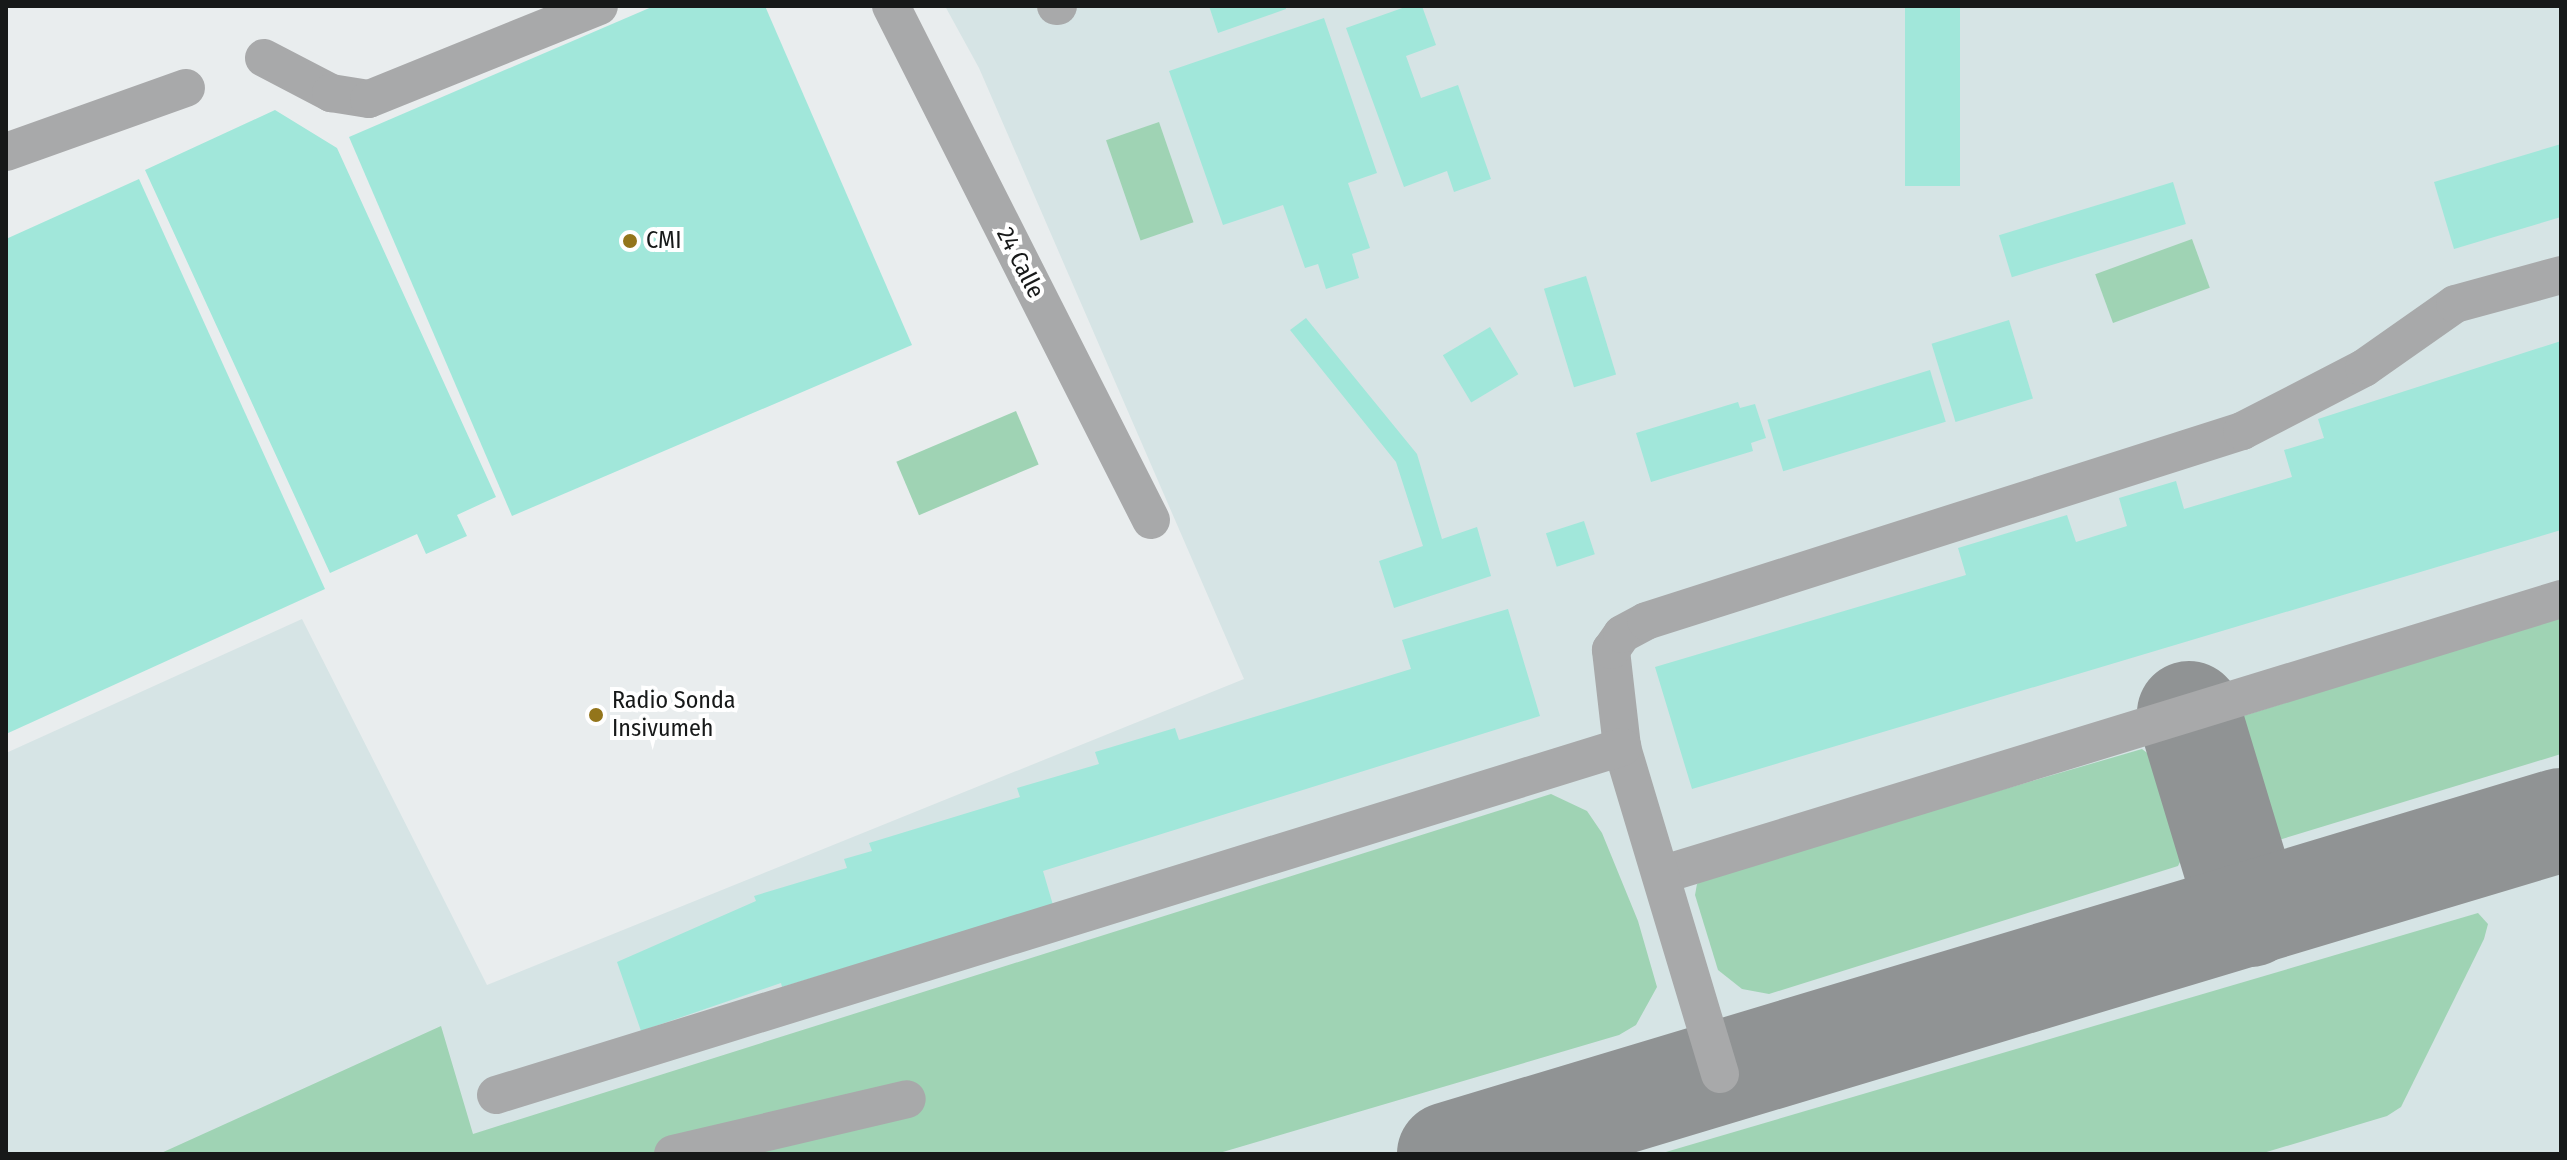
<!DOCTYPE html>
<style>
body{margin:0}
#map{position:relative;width:2567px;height:1160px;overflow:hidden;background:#e9edee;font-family:"Fira Sans Condensed",sans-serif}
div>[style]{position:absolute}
.built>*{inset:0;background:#d6e4e5}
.green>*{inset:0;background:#9fd3b4;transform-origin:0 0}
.taxiway>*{height:104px;margin:-52px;padding:0 52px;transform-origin:52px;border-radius:52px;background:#909394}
.building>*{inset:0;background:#a1e7da;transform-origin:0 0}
.minor>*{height:38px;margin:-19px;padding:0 19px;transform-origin:19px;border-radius:19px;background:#a8a9aa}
.dots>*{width:22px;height:22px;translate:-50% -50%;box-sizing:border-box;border:4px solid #fff;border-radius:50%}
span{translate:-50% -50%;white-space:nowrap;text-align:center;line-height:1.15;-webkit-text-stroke:8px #fff;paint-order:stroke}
.poi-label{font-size:24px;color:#171919}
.left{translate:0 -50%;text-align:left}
.street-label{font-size:24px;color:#171919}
.frame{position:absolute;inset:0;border:8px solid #171919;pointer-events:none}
</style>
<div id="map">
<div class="built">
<div style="clip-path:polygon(945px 6px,2561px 6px,2561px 1154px,6px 1154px,6px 753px,302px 619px,487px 985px,1244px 679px,979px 68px)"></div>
</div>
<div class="green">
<div style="left:1159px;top:122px;width:106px;height:56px;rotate:71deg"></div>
<div style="left:2192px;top:239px;width:52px;height:103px;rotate:70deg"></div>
<div style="left:1016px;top:411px;width:58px;height:130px;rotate:67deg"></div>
<div style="clip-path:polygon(2561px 617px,2561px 754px,2269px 843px,2250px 831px,2225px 748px,2243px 716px)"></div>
<div style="clip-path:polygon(2142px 749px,2168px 769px,2190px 842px,2178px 866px,1769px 994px,1742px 989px,1718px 970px,1695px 895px,1697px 884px,1709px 875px)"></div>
<div style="clip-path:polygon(1551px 794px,1587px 811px,1602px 833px,1638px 921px,1657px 987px,1636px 1025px,1619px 1035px,1216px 1154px,159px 1154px,441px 1026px,473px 1134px)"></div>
<div style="clip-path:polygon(2478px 913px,2488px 924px,2484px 939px,2401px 1107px,2387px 1116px,2260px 1154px,1659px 1154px)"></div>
</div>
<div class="taxiway">
<div style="left:2189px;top:713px;width:211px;rotate:73.2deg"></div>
<div style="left:1449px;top:1154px;width:1161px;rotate:-16.72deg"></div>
</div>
<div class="building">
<div style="clip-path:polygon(654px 6px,765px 6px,912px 345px,512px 516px,349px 137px)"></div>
<div style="clip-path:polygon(1209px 6px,1285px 6px,1286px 9px,1218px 33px)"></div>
<div style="clip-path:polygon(1408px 6px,1422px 6px,1436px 45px,1406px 56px,1421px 98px,1458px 85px,1491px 179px,1454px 192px,1447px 171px,1404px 187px,1346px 28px)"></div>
<div style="left:1905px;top:6px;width:55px;height:180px"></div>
<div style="clip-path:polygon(1324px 18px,1377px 173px,1348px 183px,1370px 248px,1352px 254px,1359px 278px,1326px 289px,1318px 264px,1305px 268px,1283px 205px,1223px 225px,1169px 71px)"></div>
<div style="clip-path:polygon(275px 110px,337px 148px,496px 497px,457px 515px,467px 536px,426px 554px,417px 534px,330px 573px,145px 170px)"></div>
<div style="clip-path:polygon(2561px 144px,2561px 217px,2454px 249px,2434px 182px)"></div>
<div style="clip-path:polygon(139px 179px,325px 589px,6px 734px,6px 239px)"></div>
<div style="left:2173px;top:182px;width:44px;height:182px;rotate:73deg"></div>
<div style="left:1586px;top:276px;width:103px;height:44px;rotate:73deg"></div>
<div style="clip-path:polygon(1306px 318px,1417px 454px,1442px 539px,1477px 527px,1491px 576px,1394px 608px,1379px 561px,1423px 546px,1396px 462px,1290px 330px)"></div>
<div style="left:2009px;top:320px;width:82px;height:81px;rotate:73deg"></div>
<div style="left:1490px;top:327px;width:55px;height:55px;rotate:59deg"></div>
<div style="clip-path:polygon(2561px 341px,2561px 530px,1692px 789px,1655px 667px,1966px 575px,1958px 548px,2067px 515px,2076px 542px,2127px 526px,2119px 498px,2176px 481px,2184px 509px,2292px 477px,2284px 450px,2324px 438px,2318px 419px)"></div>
<div style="left:1930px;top:370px;width:54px;height:170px;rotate:73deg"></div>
<div style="clip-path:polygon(1738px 402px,1740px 408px,1755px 404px,1766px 438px,1751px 443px,1753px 451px,1651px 482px,1636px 433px)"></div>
<div style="left:1584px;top:521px;width:35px;height:40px;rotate:72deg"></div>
<div style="clip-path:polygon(1508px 609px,1540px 716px,1043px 871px,1053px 905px,782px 987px,781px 983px,641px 1031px,617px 962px,756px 901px,754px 896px,847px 868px,844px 859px,872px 851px,869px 843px,1020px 797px,1017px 788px,1099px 764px,1095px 752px,1175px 728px,1179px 740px,1411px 669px,1402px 640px)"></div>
</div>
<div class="minor">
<div style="left:891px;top:6px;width:576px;rotate:63.17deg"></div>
<div style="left:1056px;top:6px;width:2px"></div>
<div style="left:264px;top:58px;width:76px;rotate:27.6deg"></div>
<div style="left:331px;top:93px;width:38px;rotate:9deg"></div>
<div style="left:369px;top:99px;width:248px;rotate:-22deg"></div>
<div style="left:6px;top:152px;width:191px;rotate:-19.6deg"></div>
<div style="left:1661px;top:875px;width:941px;rotate:-17.05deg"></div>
<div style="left:1720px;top:1074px;width:341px;rotate:-106.7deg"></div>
<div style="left:1622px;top:747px;width:98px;rotate:-96.5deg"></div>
<div style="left:1611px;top:650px;width:19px;rotate:-55deg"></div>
<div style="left:1622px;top:634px;width:27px;rotate:-28deg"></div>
<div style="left:1646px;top:621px;width:626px;rotate:-17.68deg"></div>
<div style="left:2242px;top:431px;width:137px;rotate:-27.3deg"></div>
<div style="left:2364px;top:368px;width:111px;rotate:-35.1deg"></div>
<div style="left:2455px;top:304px;width:110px;rotate:-15.3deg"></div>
<div style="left:496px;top:1095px;width:1179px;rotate:-17.17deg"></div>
<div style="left:673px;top:1154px;width:240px;rotate:-13.2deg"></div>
</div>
<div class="dots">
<div style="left:630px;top:241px;background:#93751b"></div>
<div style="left:596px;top:715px;background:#93751b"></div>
</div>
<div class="poi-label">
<span class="left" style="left:646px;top:241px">CMI</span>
<span class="left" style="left:612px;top:715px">Radio Sonda<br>Insivumeh</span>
</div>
<div class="street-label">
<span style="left:1020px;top:263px;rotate:63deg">24 Calle</span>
</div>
<div class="frame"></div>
</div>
